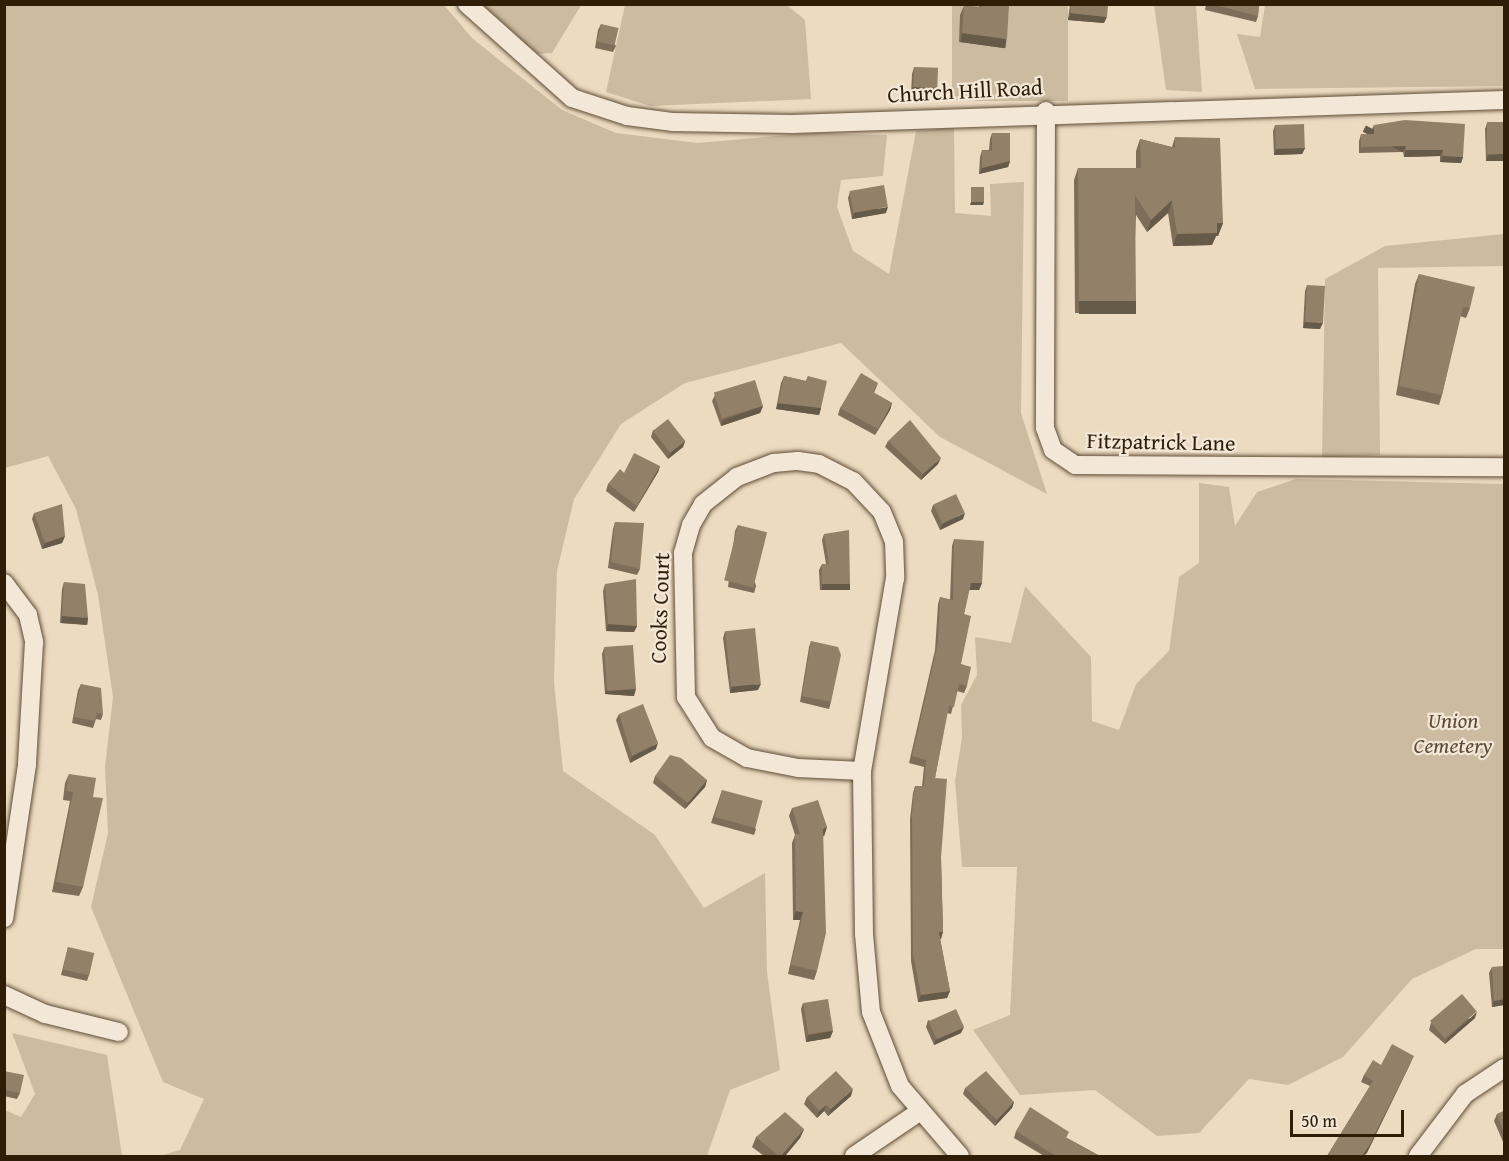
<!DOCTYPE html>
<style>
body{margin:0}
#map{position:relative;width:1509px;height:1161px;overflow:hidden;background:#ecdbc1;font-family:"Gentium Book Plus",serif}
div>[style]{position:absolute}
.green>*{inset:0;background:#ccbba1;transform-origin:0 0}
.roads{filter:drop-shadow(0 0 2px #5f4c36) drop-shadow(0 0 2px #5f4c36)}
.minor>*{height:18px;margin:-9px;padding:0 9px;transform-origin:9px;border-radius:9px;background:#f3e8d7}
.wall>*{inset:0;background:#7e6e59}
.shaded-wall>*{inset:0;background:#665a49;transform-origin:0 0}
.building>*{inset:0;background:#928068;transform-origin:0 0}
span{translate:-50% -50%;white-space:nowrap;text-align:center;line-height:1.15;-webkit-text-stroke:4.5px #f3e8d7;paint-order:stroke}
.street-label{font-size:22px;color:#301d07}
.park-label{font-size:22px;color:#5f4c35;font-style:italic}
.frame{position:absolute;inset:0;border:6px solid #301d07;pointer-events:none}
.scale{position:absolute;left:1290px;top:1110px;width:114px;height:27px;box-sizing:border-box;border:3px solid #301d07;border-top:0;padding-left:8px;font-size:18px;line-height:21px;white-space:nowrap;color:#301d07;-webkit-text-stroke:4px #f3e8d7;paint-order:stroke}
</style>
<div id="map">
<div class="green">
<div style="clip-path:polygon(5px 4px,444px 5px,472px 38px,562px 110px,616px 133px,698px 143px,811px 133px,887px 135px,883px 176px,841px 180px,837px 207px,853px 251px,889px 274px,916px 131px,954px 128px,955px 213px,991px 216px,990px 184px,1024px 182px,1021px 413px,1047px 494px,940px 437px,841px 343px,685px 383px,621px 424px,574px 499px,557px 571px,554px 682px,563px 771px,655px 835px,704px 908px,765px 873px,767px 972px,780px 1070px,730px 1090px,707px 1156px,159px 1156px,180px 1150px,204px 1099px,163px 1082px,91px 907px,108px 833px,105px 767px,113px 697px,98px 595px,76px 509px,48px 456px,5px 468px)"></div>
<div style="clip-path:polygon(483px 5px,579px 4px,580px 7px,552px 53px,537px 54px)"></div>
<div style="clip-path:polygon(625px 5px,787px 5px,805px 20px,811px 99px,650px 106px,606px 92px)"></div>
<div style="left:952px;top:5px;width:116px;height:96px"></div>
<div style="clip-path:polygon(1154px 5px,1196px 5px,1202px 92px,1166px 90px)"></div>
<div style="clip-path:polygon(1265px 5px,1504px 5px,1504px 86px,1255px 89px,1237px 34px,1260px 37px)"></div>
<div style="clip-path:polygon(1504px 234px,1504px 266px,1378px 268px,1380px 455px,1322px 458px,1325px 279px,1385px 246px)"></div>
<div style="clip-path:polygon(1296px 479px,1504px 484px,1504px 949px,1476px 949px,1412px 979px,1343px 1057px,1288px 1085px,1249px 1079px,1199px 1133px,1157px 1136px,1095px 1090px,1020px 1095px,973px 1030px,1010px 1015px,1017px 867px,962px 867px,955px 781px,962px 738px,961px 705px,977px 675px,975px 637px,1011px 643px,1025px 586px,1091px 657px,1092px 721px,1119px 730px,1136px 684px,1169px 651px,1179px 577px,1199px 563px,1199px 483px,1229px 487px,1235px 526px,1257px 492px)"></div>
<div style="clip-path:polygon(12px 1033px,107px 1055px,122px 1156px,5px 1156px,5px 1110px,21px 1117px,35px 1094px)"></div>
</div>
<div class="roads">
<div class="minor">
<div style="left:467px;top:4px;width:141px;rotate:41.8deg"></div>
<div style="left:572px;top:98px;width:58px;rotate:18.1deg"></div>
<div style="left:627px;top:116px;width:45px;rotate:7.6deg"></div>
<div style="left:672px;top:122px;width:120px;rotate:1deg"></div>
<div style="left:792px;top:124px;width:712px;rotate:-1.93deg"></div>
<div style="left:1046px;top:111px;width:317px;rotate:90.2deg"></div>
<div style="left:1045px;top:428px;width:23px;rotate:70deg"></div>
<div style="left:1053px;top:450px;width:27px;rotate:34deg"></div>
<div style="left:1075px;top:465px;width:429px;rotate:0.3deg"></div>
<div style="left:798px;top:461px;width:21px;rotate:8deg"></div>
<div style="left:819px;top:464px;width:38px;rotate:27deg"></div>
<div style="left:853px;top:481px;width:42px;rotate:46.9deg"></div>
<div style="left:882px;top:512px;width:31px;rotate:68deg"></div>
<div style="left:894px;top:541px;width:37px;rotate:88deg"></div>
<div style="left:895px;top:578px;width:196px;rotate:99.7deg"></div>
<div style="left:862px;top:771px;width:64px;rotate:-177.3deg"></div>
<div style="left:798px;top:768px;width:52px;rotate:-168.9deg"></div>
<div style="left:747px;top:758px;width:40px;rotate:-150.3deg"></div>
<div style="left:712px;top:738px;width:49px;rotate:-122.4deg"></div>
<div style="left:686px;top:697px;width:144px;rotate:-91.2deg"></div>
<div style="left:683px;top:553px;width:29px;rotate:-74deg"></div>
<div style="left:691px;top:525px;width:24px;rotate:-60deg"></div>
<div style="left:703px;top:504px;width:43px;rotate:-38.5deg"></div>
<div style="left:737px;top:477px;width:40px;rotate:-21deg"></div>
<div style="left:774px;top:463px;width:24px;rotate:-5deg"></div>
<div style="left:4px;top:583px;width:40px;rotate:53deg"></div>
<div style="left:28px;top:615px;width:28px;rotate:77deg"></div>
<div style="left:34px;top:642px;width:123px;rotate:93.3deg"></div>
<div style="left:27px;top:765px;width:155px;rotate:98.5deg"></div>
<div style="left:862px;top:771px;width:163px;rotate:89.3deg"></div>
<div style="left:864px;top:934px;width:78px;rotate:84.9deg"></div>
<div style="left:871px;top:1012px;width:79px;rotate:68.6deg"></div>
<div style="left:900px;top:1086px;width:92px;rotate:49.4deg"></div>
<div style="left:4px;top:995px;width:45px;rotate:24.9deg"></div>
<div style="left:45px;top:1014px;width:76px;rotate:13.7deg"></div>
<div style="left:854px;top:1156px;width:78px;rotate:-34.1deg"></div>
<div style="left:1418px;top:1156px;width:78px;rotate:-52.8deg"></div>
<div style="left:1465px;top:1094px;width:47px;rotate:-33.7deg"></div>
</div>
</div>
<div class="wall">
<div style="clip-path:polygon(979px 4px,1009px 4px,1004px 48px,959px 42px,960px 15px,964px 6px,979px 7px)"></div>
<div style="clip-path:polygon(1070px 4px,1108px 4px,1104px 23px,1068px 20px)"></div>
<div style="clip-path:polygon(1206px 4px,1259px 4px,1258px 16px,1256px 22px,1205px 10px)"></div>
<div style="clip-path:polygon(601px 24px,616px 46px,613px 52px,595px 48px,598px 30px)"></div>
<div style="clip-path:polygon(914px 67px,937px 89px,935px 95px,911px 94px,912px 74px)"></div>
<div style="clip-path:polygon(1504px 122px,1504px 161px,1486px 161px,1485px 129px,1487px 123px)"></div>
<div style="clip-path:polygon(1275px 125px,1305px 148px,1302px 154px,1274px 155px,1273px 131px)"></div>
<div style="clip-path:polygon(1374px 125px,1463px 157px,1461px 163px,1440px 162px,1440px 156px,1404px 157px,1403px 152px,1359px 153px,1359px 141px,1361px 134px,1372px 134px,1371px 131px)"></div>
<div style="clip-path:polygon(992px 133px,1010px 161px,1008px 167px,979px 174px,980px 157px,982px 150px,989px 150px,990px 139px)"></div>
<div style="clip-path:polygon(1175px 137px,1223px 223px,1218px 236px,1216px 236px,1212px 245px,1173px 246px,1168px 213px,1147px 232px,1136px 215px,1132px 313px,1075px 313px,1074px 180px,1078px 168px,1136px 168px,1136px 151px,1140px 139px,1172px 147px)"></div>
<div style="clip-path:polygon(850px 192px,886px 213px,852px 219px,848px 198px)"></div>
<div style="clip-path:polygon(1419px 274px,1470px 308px,1466px 318px,1460px 316px,1442px 395px,1439px 405px,1396px 395px,1415px 284px)"></div>
<div style="clip-path:polygon(1307px 285px,1320px 329px,1303px 328px,1305px 291px)"></div>
<div style="clip-path:polygon(784px 376px,806px 381px,808px 376px,821px 408px,819px 415px,776px 409px,781px 383px)"></div>
<div style="clip-path:polygon(878px 383px,874px 393px,892px 403px,890px 410px,875px 435px,838px 415px,840px 408px)"></div>
<div style="clip-path:polygon(715px 395px,763px 406px,760px 413px,721px 426px,712px 401px)"></div>
<div style="clip-path:polygon(653px 430px,685px 441px,683px 447px,668px 459px,651px 437px)"></div>
<div style="clip-path:polygon(888px 441px,938px 464px,921px 480px,885px 447px)"></div>
<div style="clip-path:polygon(660px 466px,658px 472px,634px 512px,606px 491px,608px 484px)"></div>
<div style="clip-path:polygon(933px 505px,963px 519px,940px 530px,931px 511px)"></div>
<div style="clip-path:polygon(34px 513px,65px 536px,62px 543px,42px 549px,32px 519px)"></div>
<div style="clip-path:polygon(615px 522px,640px 569px,637px 575px,608px 568px,613px 529px)"></div>
<div style="clip-path:polygon(738px 525px,756px 586px,754px 593px,728px 587px,735px 531px)"></div>
<div style="clip-path:polygon(824px 534px,850px 584px,848px 590px,820px 590px,819px 570px,822px 564px,826px 564px,822px 540px)"></div>
<div style="clip-path:polygon(954px 539px,982px 583px,979px 590px,969px 590px,964px 614px,961px 664px,967px 686px,964px 693px,957px 691px,951px 714px,947px 713px,935px 778px,941px 858px,943px 932px,940px 939px,950px 991px,947px 998px,918px 1002px,911px 961px,910px 819px,913px 793px,915px 786px,922px 786px,924px 767px,909px 763px,935px 650px,938px 604px,940px 597px,950px 600px,952px 546px)"></div>
<div style="clip-path:polygon(64px 582px,88px 618px,86px 625px,60px 623px,62px 589px)"></div>
<div style="clip-path:polygon(605px 584px,637px 626px,634px 632px,606px 631px,603px 591px)"></div>
<div style="clip-path:polygon(725px 631px,758px 690px,730px 693px,723px 638px)"></div>
<div style="clip-path:polygon(811px 641px,831px 702px,829px 709px,800px 702px,809px 647px)"></div>
<div style="clip-path:polygon(604px 648px,634px 696px,605px 694px,602px 654px)"></div>
<div style="clip-path:polygon(81px 684px,103px 714px,101px 720px,96px 719px,93px 728px,72px 723px,78px 690px)"></div>
<div style="clip-path:polygon(619px 714px,656px 749px,630px 763px,616px 720px)"></div>
<div style="clip-path:polygon(69px 774px,93px 797px,83px 887px,79px 896px,52px 892px,70px 801px,63px 800px,65px 783px)"></div>
<div style="clip-path:polygon(655px 776px,707px 780px,705px 787px,685px 809px,653px 783px)"></div>
<div style="clip-path:polygon(722px 790px,756px 829px,754px 835px,711px 823px)"></div>
<div style="clip-path:polygon(792px 808px,827px 827px,824px 836px,823px 836px,817px 971px,814px 980px,788px 974px,800px 920px,793px 920px,792px 843px,795px 835px,789px 816px)"></div>
<div style="clip-path:polygon(68px 947px,89px 975px,87px 981px,61px 975px)"></div>
<div style="clip-path:polygon(1492px 967px,1504px 1005px,1492px 1007px,1489px 973px)"></div>
<div style="clip-path:polygon(803px 1003px,833px 1031px,830px 1038px,806px 1042px,801px 1009px)"></div>
<div style="clip-path:polygon(1475px 1018px,1445px 1044px,1429px 1030px,1431px 1023px)"></div>
<div style="clip-path:polygon(928px 1020px,961px 1033px,934px 1045px,926px 1027px)"></div>
<div style="clip-path:polygon(1411px 1062px,1364px 1156px,1327px 1156px,1370px 1086px,1361px 1082px,1364px 1075px,1381px 1065px)"></div>
<div style="clip-path:polygon(4px 1071px,20px 1093px,17px 1099px,4px 1096px)"></div>
<div style="clip-path:polygon(965px 1088px,1014px 1102px,1012px 1108px,995px 1126px,963px 1094px)"></div>
<div style="clip-path:polygon(851px 1096px,828px 1116px,824px 1111px,817px 1118px,804px 1104px,807px 1097px)"></div>
<div style="clip-path:polygon(1504px 1111px,1504px 1144px,1494px 1121px,1497px 1114px)"></div>
<div style="clip-path:polygon(804px 1129px,800px 1138px,785px 1156px,764px 1156px,752px 1147px,756px 1137px)"></div>
<div style="clip-path:polygon(1016px 1131px,1067px 1138px,1100px 1156px,1044px 1156px,1014px 1138px)"></div>
</div>
<div class="shaded-wall">
<div style="clip-path:polygon(1070px 13px,1107px 17px,1104px 23px,1068px 20px)"></div>
<div style="left:962px;top:33px;width:45px;height:9px;rotate:8deg"></div>
<div style="clip-path:polygon(913px 87px,937px 89px,935px 95px,911px 94px)"></div>
<div style="left:1406px;top:146px;width:7px;height:45px;rotate:117deg"></div>
<div style="clip-path:polygon(1305px 148px,1302px 154px,1274px 155px,1276px 149px)"></div>
<div style="clip-path:polygon(1406px 150px,1443px 150px,1440px 156px,1404px 157px)"></div>
<div style="clip-path:polygon(1504px 154px,1504px 161px,1486px 161px,1488px 155px)"></div>
<div style="clip-path:polygon(1443px 156px,1463px 157px,1461px 163px,1440px 162px)"></div>
<div style="clip-path:polygon(1010px 161px,1008px 167px,979px 174px,982px 168px)"></div>
<div style="clip-path:polygon(1172px 200px,1168px 213px,1147px 232px,1151px 220px)"></div>
<div style="clip-path:polygon(971px 202px,984px 202px,983px 205px,970px 205px)"></div>
<div style="clip-path:polygon(888px 207px,886px 213px,852px 219px,854px 213px)"></div>
<div style="clip-path:polygon(1217px 223px,1223px 223px,1218px 236px,1216px 236px,1212px 245px,1173px 246px,1177px 234px)"></div>
<div style="left:1079px;top:301px;width:57px;height:13px"></div>
<div style="clip-path:polygon(1305px 322px,1323px 323px,1320px 329px,1303px 328px)"></div>
<div style="clip-path:polygon(778px 403px,821px 408px,819px 415px,776px 409px)"></div>
<div style="clip-path:polygon(892px 403px,890px 410px,875px 435px,878px 429px)"></div>
<div style="clip-path:polygon(763px 406px,760px 413px,721px 426px,723px 420px)"></div>
<div style="clip-path:polygon(685px 441px,683px 447px,668px 459px,671px 452px)"></div>
<div style="clip-path:polygon(941px 458px,938px 464px,921px 480px,923px 474px)"></div>
<div style="clip-path:polygon(660px 466px,658px 472px,634px 512px,637px 506px)"></div>
<div style="clip-path:polygon(965px 513px,963px 519px,940px 530px,942px 524px)"></div>
<div style="clip-path:polygon(65px 536px,62px 543px,42px 549px,45px 543px)"></div>
<div style="clip-path:polygon(971px 583px,982px 583px,979px 590px,968px 590px)"></div>
<div style="left:822px;top:584px;width:28px;height:6px"></div>
<div style="left:62px;top:616px;width:26px;height:7px;rotate:4deg"></div>
<div style="clip-path:polygon(608px 624px,637px 626px,634px 632px,606px 631px)"></div>
<div style="clip-path:polygon(761px 684px,758px 690px,730px 693px,732px 686px)"></div>
<div style="clip-path:polygon(608px 688px,636px 689px,634px 696px,605px 694px)"></div>
<div style="clip-path:polygon(658px 743px,656px 749px,630px 763px,632px 756px)"></div>
<div style="clip-path:polygon(707px 780px,705px 787px,685px 809px,688px 803px)"></div>
<div style="clip-path:polygon(827px 827px,824px 836px,820px 837px,823px 829px)"></div>
<div style="clip-path:polygon(796px 911px,803px 912px,800px 920px,793px 920px)"></div>
<div style="clip-path:polygon(939px 932px,943px 932px,941px 939px,936px 940px)"></div>
<div style="clip-path:polygon(950px 991px,947px 998px,918px 1002px,921px 995px)"></div>
<div style="clip-path:polygon(1504px 999px,1504px 1005px,1492px 1007px,1494px 1001px)"></div>
<div style="clip-path:polygon(1477px 1012px,1475px 1018px,1445px 1044px,1448px 1038px)"></div>
<div style="clip-path:polygon(964px 1027px,961px 1033px,934px 1045px,936px 1039px)"></div>
<div style="clip-path:polygon(833px 1031px,830px 1038px,806px 1042px,808px 1035px)"></div>
<div style="clip-path:polygon(1414px 1056px,1367px 1153px,1364px 1156px,1362px 1156px)"></div>
<div style="clip-path:polygon(853px 1089px,851px 1096px,828px 1116px,831px 1109px)"></div>
<div style="clip-path:polygon(1014px 1102px,1012px 1108px,995px 1126px,997px 1120px)"></div>
<div style="clip-path:polygon(826px 1105px,824px 1111px,817px 1118px,819px 1111px)"></div>
<div style="clip-path:polygon(804px 1129px,800px 1138px,785px 1156px,781px 1156px)"></div>
</div>
<div class="building">
<div style="clip-path:polygon(982px 4px,1009px 4px,1007px 39px,962px 33px,964px 6px,982px 7px)"></div>
<div style="clip-path:polygon(1071px 4px,1108px 4px,1107px 17px,1070px 13px)"></div>
<div style="clip-path:polygon(1211px 4px,1259px 4px,1258px 16px)"></div>
<div style="left:601px;top:24px;width:18px;height:18px;rotate:13deg"></div>
<div style="left:914px;top:67px;width:24px;height:20px;rotate:2deg"></div>
<div style="clip-path:polygon(1405px 120px,1465px 124px,1463px 157px,1443px 156px,1443px 150px,1406px 150px,1406px 146px,1361px 147px,1361px 134px,1374px 134px,1374px 125px)"></div>
<div style="left:1504px;top:122px;width:32px;height:17px;rotate:90deg"></div>
<div style="left:1304px;top:124px;width:24px;height:29px;rotate:88deg"></div>
<div style="clip-path:polygon(992px 133px,1010px 133px,1010px 161px,982px 168px,982px 150px,992px 151px)"></div>
<div style="clip-path:polygon(1175px 137px,1220px 138px,1223px 223px,1217px 223px,1217px 233px,1177px 234px,1172px 200px,1151px 220px,1135px 195px,1136px 301px,1079px 301px,1078px 168px,1141px 168px,1140px 139px,1175px 148px)"></div>
<div style="left:884px;top:185px;width:22px;height:35px;rotate:80deg"></div>
<div style="left:971px;top:187px;width:13px;height:15px"></div>
<div style="clip-path:polygon(1419px 274px,1475px 287px,1470px 308px,1463px 307px,1442px 395px,1399px 386px)"></div>
<div style="left:1307px;top:285px;width:18px;height:37px;rotate:3deg"></div>
<div style="clip-path:polygon(861px 373px,878px 383px,873px 392px,892px 403px,878px 429px,840px 408px)"></div>
<div style="clip-path:polygon(784px 376px,806px 381px,808px 376px,827px 381px,821px 408px,778px 403px)"></div>
<div style="left:755px;top:380px;width:27px;height:43px;rotate:73deg"></div>
<div style="left:668px;top:419px;width:28px;height:19px;rotate:52deg"></div>
<div style="clip-path:polygon(910px 420px,941px 458px,923px 474px,888px 441px)"></div>
<div style="clip-path:polygon(634px 453px,660px 466px,637px 506px,608px 484px,620px 469px,624px 473px)"></div>
<div style="left:956px;top:494px;width:21px;height:25px;rotate:65deg"></div>
<div style="clip-path:polygon(62px 504px,65px 536px,45px 543px,34px 513px)"></div>
<div style="clip-path:polygon(615px 522px,644px 523px,640px 569px,611px 562px)"></div>
<div style="left:738px;top:525px;width:30px;height:57px;rotate:14deg"></div>
<div style="clip-path:polygon(849px 530px,850px 584px,822px 584px,822px 564px,829px 564px,824px 534px)"></div>
<div style="clip-path:polygon(954px 539px,984px 541px,982px 583px,971px 583px,964px 614px,971px 616px,961px 664px,971px 667px,967px 686px,959px 684px,954px 707px,949px 706px,935px 778px,947px 779px,941px 858px,943px 932px,939px 932px,950px 991px,921px 995px,913px 954px,912px 812px,915px 786px,924px 786px,926px 760px,912px 756px,938px 643px,940px 597px,953px 600px)"></div>
<div style="clip-path:polygon(636px 579px,637px 626px,608px 624px,605px 584px)"></div>
<div style="clip-path:polygon(64px 582px,85px 584px,88px 618px,62px 616px)"></div>
<div style="left:755px;top:628px;width:56px;height:30px;rotate:84deg"></div>
<div style="clip-path:polygon(811px 641px,838px 647px,841px 655px,831px 702px,802px 696px)"></div>
<div style="left:633px;top:645px;width:44px;height:29px;rotate:86deg"></div>
<div style="clip-path:polygon(81px 684px,101px 688px,103px 714px,97px 713px,95px 721px,74px 717px)"></div>
<div style="clip-path:polygon(643px 704px,658px 743px,632px 756px,619px 714px)"></div>
<div style="clip-path:polygon(670px 755px,681px 758px,707px 780px,688px 803px,655px 776px)"></div>
<div style="clip-path:polygon(69px 774px,96px 778px,93px 797px,103px 798px,83px 887px,56px 882px,73px 792px,66px 791px)"></div>
<div style="left:722px;top:790px;width:42px;height:28px;rotate:15deg"></div>
<div style="clip-path:polygon(818px 800px,827px 827px,823px 829px,826px 933px,817px 971px,791px 965px,803px 912px,796px 911px,795px 834px,800px 834px,792px 808px)"></div>
<div style="left:68px;top:947px;width:27px;height:23px;rotate:13deg"></div>
<div style="clip-path:polygon(1504px 966px,1504px 999px,1494px 1001px,1492px 967px)"></div>
<div style="left:1462px;top:994px;width:23px;height:42px;rotate:50deg"></div>
<div style="left:828px;top:999px;width:32px;height:25px;rotate:81deg"></div>
<div style="left:956px;top:1009px;width:20px;height:30px;rotate:66deg"></div>
<div style="clip-path:polygon(1392px 1044px,1414px 1056px,1369px 1146px,1362px 1156px,1327px 1156px,1373px 1081px,1364px 1075px,1373px 1060px,1381px 1065px)"></div>
<div style="clip-path:polygon(4px 1071px,24px 1075px,20px 1093px,4px 1090px)"></div>
<div style="clip-path:polygon(836px 1071px,853px 1089px,831px 1109px,826px 1105px,819px 1111px,807px 1097px)"></div>
<div style="clip-path:polygon(986px 1071px,1014px 1102px,997px 1120px,965px 1088px)"></div>
<div style="clip-path:polygon(1030px 1107px,1069px 1132px,1066px 1138px,1100px 1156px,1056px 1156px,1016px 1131px)"></div>
<div style="clip-path:polygon(1504px 1111px,1504px 1133px,1497px 1114px)"></div>
<div style="clip-path:polygon(785px 1112px,804px 1129px,781px 1156px,779px 1156px,756px 1137px)"></div>
</div>
<div class="street-label">
<span style="left:965px;top:91px;rotate:-3deg">Church Hill Road</span>
<span style="left:1161px;top:442px;rotate:1deg">Fitzpatrick Lane</span>
<span style="left:660px;top:608px;rotate:-88deg">Cooks Court</span>
</div>
<div class="park-label">
<span style="left:1453px;top:733px">Union<br>Cemetery</span>
</div>
<div class="frame"></div>
<div class="scale">50 m</div>
</div>
